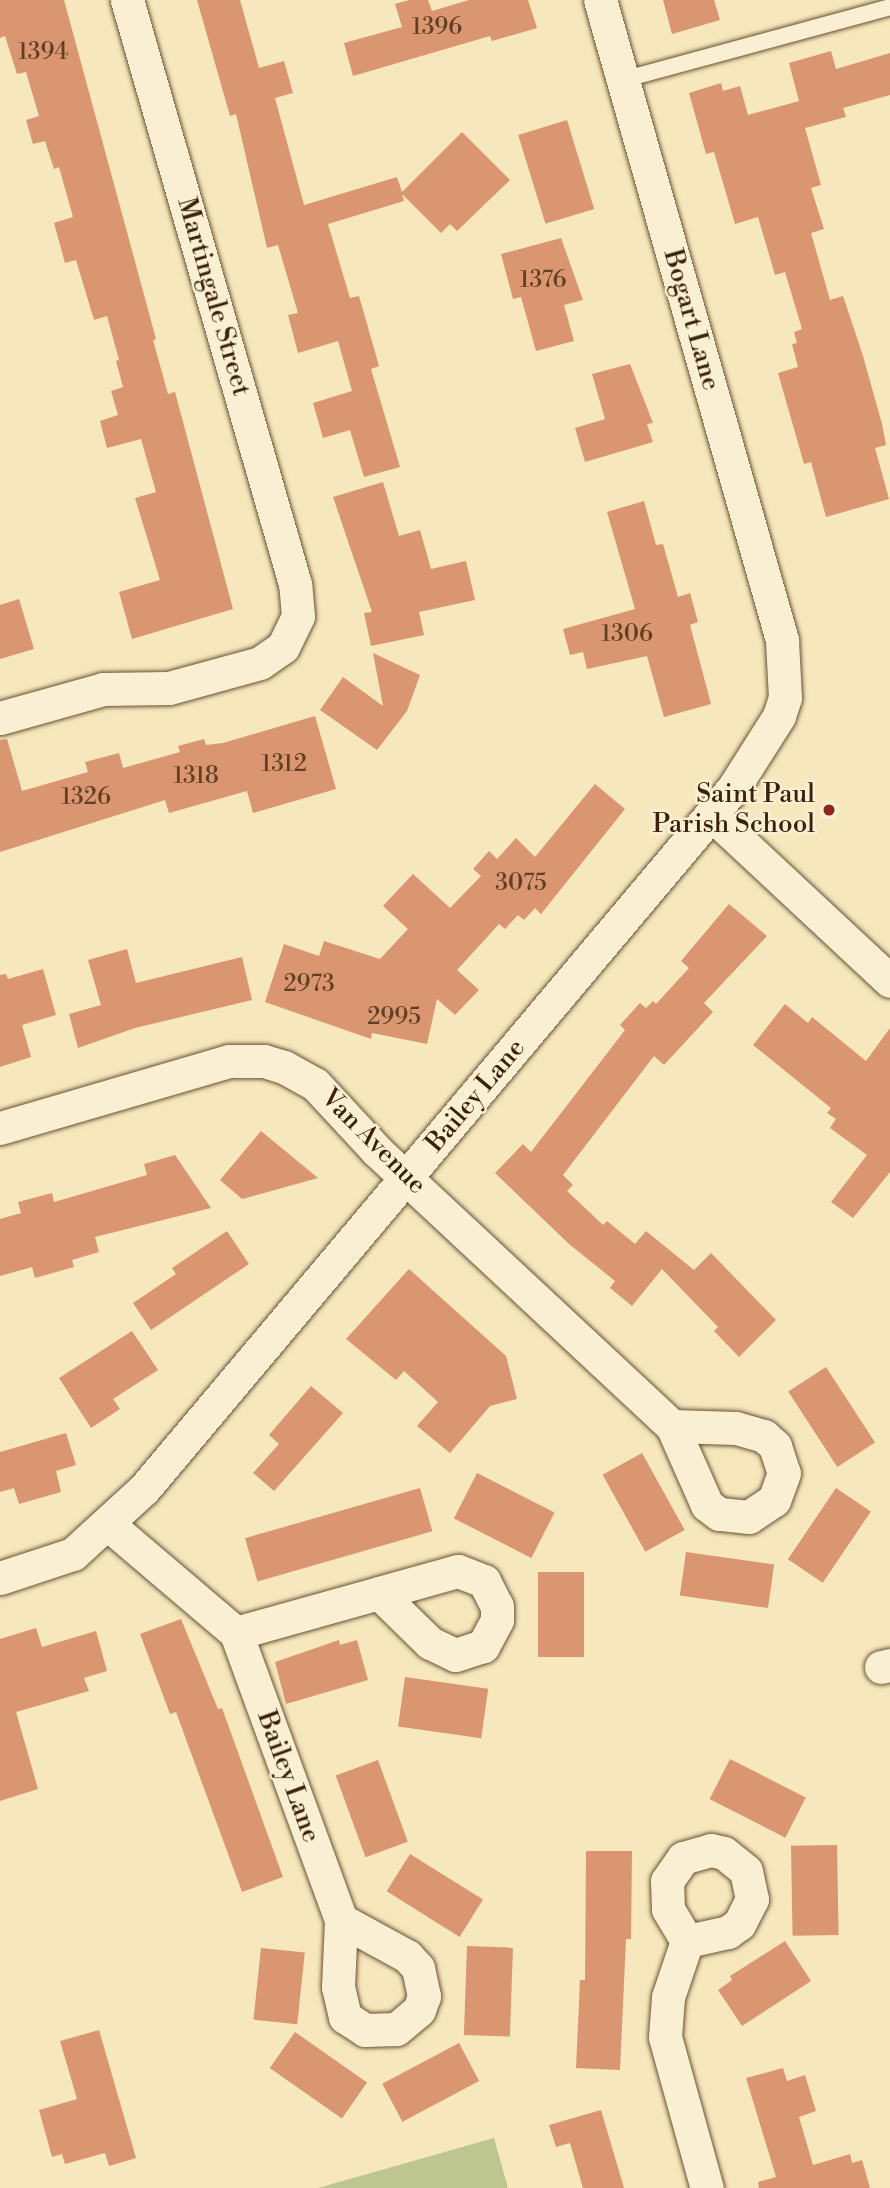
<!DOCTYPE html>
<style>
body{margin:0}
#map{position:relative;width:890px;height:2188px;overflow:hidden;background:#f7e7bc;font-family:"Libre Bodoni",serif}
div>[style]{position:absolute}
.green>*{inset:0;background:#bdc590}
.building>*{inset:0;background:#d99671;transform-origin:0 0}
.roads{filter:drop-shadow(0 0 2px #685335) drop-shadow(0 0 2px #685335)}
.lane>*{height:16px;margin:-8px;padding:0 8px;transform-origin:8px;border-radius:8px;background:#faefd3}
.street>*{height:33px;margin:-16.5px;padding:0 16.5px;transform-origin:16.5px;border-radius:16.5px;background:#faefd3}
.dots>*{width:19px;height:19px;translate:-50% -50%;box-sizing:border-box;border:4px solid #faefd3;border-radius:50%}
span{translate:-50% -50%;white-space:nowrap;text-align:center;line-height:1.15;-webkit-text-stroke:5px #faefd3;paint-order:stroke}
.number-label{font-size:23px;color:#613f22}
.number-label span{-webkit-text-stroke-width:0}
.street-label{font-size:26px;color:#392208}
.poi-label{font-size:26px;color:#392208}
.right{translate:-100% -50%;text-align:right}
</style>
<div id="map">
<div class="green">
<div style="clip-path:polygon(494px 2138px,508px 2188px,318px 2188px)"></div>
</div>
<div class="building">
<div style="clip-path:polygon(0 0,64px 0,156px 339px,153px 340px,168px 394px,175px 392px,233px 609px,132px 639px,119px 592px,160px 580px,135px 498px,156px 492px,141px 439px,107px 448px,100px 421px,118px 415px,111px 391px,123px 387px,116px 361px,119px 360px,107px 316px,94px 320px,76px 260px,65px 263px,54px 223px,73px 217px,59px 167px,54px 169px,45px 141px,33px 144px,26px 120px,39px 116px,26px 72px,17px 74px,5px 36px,0 38px)"></div>
<div style="clip-path:polygon(197px 0,240px 0,259px 68px,284px 61px,293px 93px,275px 98px,304px 205px,397px 177px,402px 192px,462px 132px,510px 180px,457px 231px,450px 224px,441px 233px,402px 194px,404px 201px,328px 224px,350px 298px,359px 296px,379px 366px,371px 369px,400px 467px,364px 477px,350px 430px,323px 438px,313px 403px,352px 391px,338px 341px,298px 353px,288px 315px,298px 313px,278px 245px,267px 248px,236px 114px,230px 116px)"></div>
<div style="clip-path:polygon(409px 0,428px 0,432px 11px,469px 0,528px 0,537px 28px,492px 41px,490px 36px,353px 76px,344px 43px,402px 27px,395px 4px)"></div>
<div style="clip-path:polygon(663px 0,714px 0,720px 20px,672px 34px)"></div>
<div style="clip-path:polygon(831px 51px,836px 69px,890px 53px,890px 95px,843px 108px,846px 117px,805px 128px,821px 185px,811px 188px,824px 229px,811px 233px,830px 300px,843px 296px,863px 356px,882px 424px,886px 445px,875px 448px,889px 499px,826px 517px,811px 462px,804px 464px,778px 373px,798px 367px,792px 344px,797px 343px,794px 332px,802px 329px,785px 272px,775px 275px,758px 217px,735px 224px,714px 152px,706px 154px,689px 93px,721px 83px,723px 91px,740px 86px,748px 115px,799px 101px,789px 63px)"></div>
<div style="left:567px;top:120px;width:93px;height:51px;rotate:73deg"></div>
<div style="clip-path:polygon(561px 238px,583px 300px,564px 305px,574px 341px,536px 351px,521px 297px,513px 299px,501px 254px)"></div>
<div style="clip-path:polygon(630px 364px,653px 423px,647px 424px,653px 442px,585px 462px,575px 428px,605px 419px,592px 374px)"></div>
<div style="clip-path:polygon(383px 482px,399px 536px,420px 530px,431px 569px,466px 561px,475px 600px,419px 612px,424px 635px,371px 646px,364px 613px,372px 612px,333px 497px)"></div>
<div style="clip-path:polygon(644px 501px,656px 545px,663px 544px,678px 597px,690px 593px,698px 622px,690px 625px,711px 704px,664px 717px,647px 656px,587px 669px,583px 652px,570px 655px,563px 629px,635px 609px,607px 512px)"></div>
<div style="clip-path:polygon(19px 599px,34px 649px,0 659px,0 605px)"></div>
<div style="clip-path:polygon(373px 653px,420px 675px,407px 711px,377px 750px,320px 710px,343px 677px,383px 706px)"></div>
<div style="clip-path:polygon(315px 716px,336px 789px,253px 813px,247px 791px,169px 813px,165px 800px,0 852px,0 740px,7px 739px,22px 791px,88px 772px,85px 762px,119px 753px,123px 768px,180px 752px,178px 746px,204px 739px,206px 745px,223px 743px)"></div>
<div style="clip-path:polygon(595px 784px,625px 809px,541px 914px,535px 908px,524px 920px,518px 915px,505px 929px,499px 924px,457px 970px,479px 990px,455px 1015px,437px 999px,427px 1044px,372px 1033px,371px 1039px,265px 1002px,284px 944px,319px 956px,324px 941px,380px 959px,408px 929px,383px 906px,413px 874px,450px 908px,481px 876px,473px 869px,489px 851px,497px 859px,516px 838px,535px 857px)"></div>
<div style="clip-path:polygon(729px 904px,767px 936px,704px 1003px,713px 1012px,664px 1065px,654px 1056px,563px 1175px,573px 1185px,567px 1191px,603px 1225px,607px 1221px,635px 1244px,646px 1231px,694px 1270px,711px 1253px,776px 1320px,739px 1357px,714px 1331px,718px 1327px,662px 1269px,632px 1306px,610px 1288px,615px 1281px,569px 1244px,495px 1173px,523px 1144px,531px 1152px,625px 1030px,620px 1025px,640px 1003px,646px 1008px,653px 1001px,656px 1004px,689px 968px,681px 961px)"></div>
<div style="clip-path:polygon(127px 949px,136px 983px,242px 957px,252px 1000px,135px 1028px,78px 1048px,69px 1014px,101px 1005px,88px 960px)"></div>
<div style="clip-path:polygon(43px 969px,56px 1015px,22px 1025px,31px 1057px,0 1067px,0 975px,6px 974px,8px 979px)"></div>
<div style="clip-path:polygon(785px 1004px,808px 1023px,812px 1017px,866px 1061px,890px 1028px,890px 1172px,853px 1218px,831px 1202px,867px 1155px,830px 1128px,836px 1119px,827px 1113px,831px 1108px,753px 1045px)"></div>
<div style="clip-path:polygon(261px 1131px,318px 1178px,242px 1199px,220px 1180px)"></div>
<div style="clip-path:polygon(175px 1155px,211px 1208px,95px 1237px,99px 1252px,72px 1260px,74px 1267px,35px 1278px,32px 1267px,0 1276px,0 1219px,21px 1213px,18px 1202px,52px 1193px,54px 1202px,147px 1175px,144px 1164px)"></div>
<div style="clip-path:polygon(227px 1231px,249px 1264px,151px 1330px,133px 1303px,176px 1274px,172px 1268px)"></div>
<div style="clip-path:polygon(409px 1269px,506px 1356px,517px 1399px,490px 1406px,450px 1453px,417px 1426px,438px 1402px,404px 1371px,396px 1380px,346px 1339px)"></div>
<div style="clip-path:polygon(132px 1331px,158px 1370px,113px 1399px,120px 1409px,91px 1428px,59px 1378px)"></div>
<div style="left:826px;top:1367px;width:90px;height:45px;rotate:57deg"></div>
<div style="clip-path:polygon(311px 1386px,343px 1413px,274px 1491px,253px 1473px,279px 1444px,269px 1435px)"></div>
<div style="clip-path:polygon(66px 1433px,76px 1465px,56px 1471px,61px 1492px,19px 1504px,14px 1488px,0 1492px,0 1452px)"></div>
<div style="left:642px;top:1453px;width:88px;height:45px;rotate:61deg"></div>
<div style="left:477px;top:1473px;width:87px;height:51px;rotate:27deg"></div>
<div style="left:420px;top:1488px;width:45px;height:182px;rotate:74deg"></div>
<div style="left:836px;top:1488px;width:42px;height:86px;rotate:34deg"></div>
<div style="left:686px;top:1552px;width:89px;height:44px;rotate:8deg"></div>
<div style="left:538px;top:1572px;width:46px;height:85px"></div>
<div style="clip-path:polygon(181px 1619px,218px 1709px,222px 1708px,283px 1877px,242px 1892px,176px 1712px,170px 1714px,140px 1634px)"></div>
<div style="clip-path:polygon(36px 1628px,42px 1647px,96px 1631px,107px 1671px,84px 1678px,89px 1691px,16px 1712px,38px 1789px,0 1801px,0 1639px)"></div>
<div style="clip-path:polygon(339px 1640px,340px 1645px,357px 1640px,368px 1680px,286px 1704px,275px 1662px)"></div>
<div style="left:405px;top:1677px;width:84px;height:50px;rotate:8deg"></div>
<div style="left:730px;top:1759px;width:85px;height:45px;rotate:27deg"></div>
<div style="left:378px;top:1760px;width:87px;height:45px;rotate:70deg"></div>
<div style="left:837px;top:1845px;width:90px;height:46px;rotate:89deg"></div>
<div style="clip-path:polygon(586px 1851px,632px 1851px,631px 1939px,626px 1939px,620px 2070px,576px 2068px,580px 1980px,585px 1980px)"></div>
<div style="left:410px;top:1854px;width:86px;height:44px;rotate:32deg"></div>
<div style="clip-path:polygon(785px 1941px,811px 1981px,742px 2026px,718px 1990px,732px 1980px,730px 1976px)"></div>
<div style="left:467px;top:1946px;width:46px;height:89px;rotate:2deg"></div>
<div style="left:261px;top:1948px;width:44px;height:72px;rotate:6deg"></div>
<div style="clip-path:polygon(99px 2030px,136px 2158px,109px 2166px,105px 2153px,65px 2164px,62px 2154px,52px 2157px,39px 2110px,77px 2099px,60px 2041px)"></div>
<div style="left:295px;top:2032px;width:88px;height:44px;rotate:35deg"></div>
<div style="left:459px;top:2043px;width:43px;height:87px;rotate:62deg"></div>
<div style="clip-path:polygon(783px 2068px,787px 2081px,805px 2075px,816px 2111px,799px 2117px,813px 2165px,850px 2154px,852px 2163px,862px 2160px,870px 2188px,759px 2188px,758px 2182px,776px 2177px,746px 2078px)"></div>
<div style="clip-path:polygon(601px 2110px,624px 2188px,583px 2188px,570px 2143px,556px 2147px,549px 2125px)"></div>
</div>
<div class="roads">
<div class="lane">
<div style="left:622px;top:80px;width:278px;rotate:-15.2deg"></div>
</div>
<div class="street">
<div style="left:0;top:718px;width:107px;rotate:-15.7deg"></div>
<div style="left:103px;top:689px;width:66px;rotate:-0.9deg"></div>
<div style="left:169px;top:688px;width:94px;rotate:-15.4deg"></div>
<div style="left:260px;top:663px;width:28px;rotate:-35deg"></div>
<div style="left:283px;top:647px;width:34px;rotate:-64deg"></div>
<div style="left:298px;top:616px;width:32px;rotate:-95deg"></div>
<div style="left:295px;top:584px;width:608px;rotate:-106.05deg"></div>
<div style="left:712px;top:815px;width:243px;rotate:43deg"></div>
<div style="left:0;top:1128px;width:239px;rotate:-16.3deg"></div>
<div style="left:229px;top:1061px;width:35px"></div>
<div style="left:264px;top:1061px;width:21px;rotate:17deg"></div>
<div style="left:284px;top:1067px;width:35px;rotate:29deg"></div>
<div style="left:315px;top:1084px;width:91px;rotate:47.2deg"></div>
<div style="left:377px;top:1151px;width:403px;rotate:43deg"></div>
<div style="left:672px;top:1426px;width:64px;rotate:1.8deg"></div>
<div style="left:736px;top:1428px;width:29px;rotate:16deg"></div>
<div style="left:764px;top:1436px;width:15px;rotate:42deg"></div>
<div style="left:775px;top:1446px;width:28px;rotate:72deg"></div>
<div style="left:784px;top:1473px;width:29px;rotate:110deg"></div>
<div style="left:774px;top:1500px;width:30px;rotate:146deg"></div>
<div style="left:749px;top:1517px;width:30px;rotate:-174deg"></div>
<div style="left:719px;top:1514px;width:15px;rotate:-143deg"></div>
<div style="left:707px;top:1505px;width:86px;rotate:-113.9deg"></div>
<div style="left:109px;top:1525px;width:167px;rotate:40.4deg"></div>
<div style="left:236px;top:1633px;width:148px;rotate:-15.6deg"></div>
<div style="left:458px;top:1571px;width:28px;rotate:21deg"></div>
<div style="left:484px;top:1581px;width:28px;rotate:63deg"></div>
<div style="left:497px;top:1606px;width:14px;rotate:90deg"></div>
<div style="left:497px;top:1620px;width:30px;rotate:118deg"></div>
<div style="left:483px;top:1646px;width:29px;rotate:162deg"></div>
<div style="left:455px;top:1655px;width:28px;rotate:-154deg"></div>
<div style="left:430px;top:1643px;width:71px;rotate:-135.6deg"></div>
<div style="left:379px;top:1593px;width:82px;rotate:-15.6deg"></div>
<div style="left:0;top:1578px;width:77px;rotate:-18.2deg"></div>
<div style="left:73px;top:1554px;width:96px;rotate:-42.5deg"></div>
<div style="left:144px;top:1489px;width:917px;rotate:-49.95deg"></div>
<div style="left:734px;top:787px;width:84px;rotate:-57.6deg"></div>
<div style="left:779px;top:716px;width:19px;rotate:-72deg"></div>
<div style="left:785px;top:698px;width:58px;rotate:-93deg"></div>
<div style="left:782px;top:640px;width:665px;rotate:-105.87deg"></div>
<div style="left:236px;top:1633px;width:306px;rotate:69.9deg"></div>
<div style="left:881px;top:1667px;width:9px;rotate:-13deg"></div>
<div style="left:711px;top:1850px;width:13px;rotate:13deg"></div>
<div style="left:724px;top:1853px;width:28px;rotate:39deg"></div>
<div style="left:746px;top:1871px;width:29px;rotate:78deg"></div>
<div style="left:752px;top:1899px;width:28px;rotate:117deg"></div>
<div style="left:739px;top:1924px;width:14px;rotate:144deg"></div>
<div style="left:728px;top:1932px;width:42px;rotate:167.6deg"></div>
<div style="left:687px;top:1941px;width:37px;rotate:-121deg"></div>
<div style="left:668px;top:1909px;width:28px;rotate:-92deg"></div>
<div style="left:667px;top:1881px;width:28px;rotate:-55deg"></div>
<div style="left:683px;top:1858px;width:29px;rotate:-16deg"></div>
<div style="left:341px;top:1920px;width:75px;rotate:28.6deg"></div>
<div style="left:407px;top:1956px;width:16px;rotate:47deg"></div>
<div style="left:418px;top:1968px;width:29px;rotate:78deg"></div>
<div style="left:424px;top:1996px;width:15px;rotate:110deg"></div>
<div style="left:419px;top:2010px;width:30px;rotate:140deg"></div>
<div style="left:396px;top:2029px;width:31px;rotate:178deg"></div>
<div style="left:365px;top:2030px;width:24px;rotate:-147deg"></div>
<div style="left:345px;top:2017px;width:31px;rotate:-103deg"></div>
<div style="left:338px;top:1987px;width:67px;rotate:-87.4deg"></div>
<div style="left:687px;top:1941px;width:59px;rotate:108.7deg"></div>
<div style="left:668px;top:1997px;width:40px;rotate:94.3deg"></div>
<div style="left:665px;top:2037px;width:157px;rotate:74.5deg"></div>
</div>
</div>
<div class="dots">
<div style="left:829px;top:810px;background:#8f2418"></div>
</div>
<div class="number-label">
<span style="left:437px;top:27px">1396</span>
<span style="left:43px;top:52px">1394</span>
<span style="left:543px;top:280px">1376</span>
<span style="left:627px;top:634px">1306</span>
<span style="left:284px;top:764px">1312</span>
<span style="left:196px;top:776px">1318</span>
<span style="left:86px;top:797px">1326</span>
<span style="left:521px;top:883px">3075</span>
<span style="left:309px;top:984px">2973</span>
<span style="left:394px;top:1017px">2995</span>
</div>
<div class="street-label">
<span style="left:213px;top:297px;rotate:74deg">Martingale Street</span>
<span style="left:691px;top:320px;rotate:74deg">Bogart Lane</span>
<span style="left:476px;top:1096px;rotate:-50deg">Bailey Lane</span>
<span style="left:373px;top:1142px;rotate:45deg">Van Avenue</span>
<span style="left:288px;top:1777px;rotate:70deg">Bailey Lane</span>
</div>
<div class="poi-label">
<span class="right" style="left:815px;top:810px">Saint Paul<br>Parish School</span>
</div>
</div>
